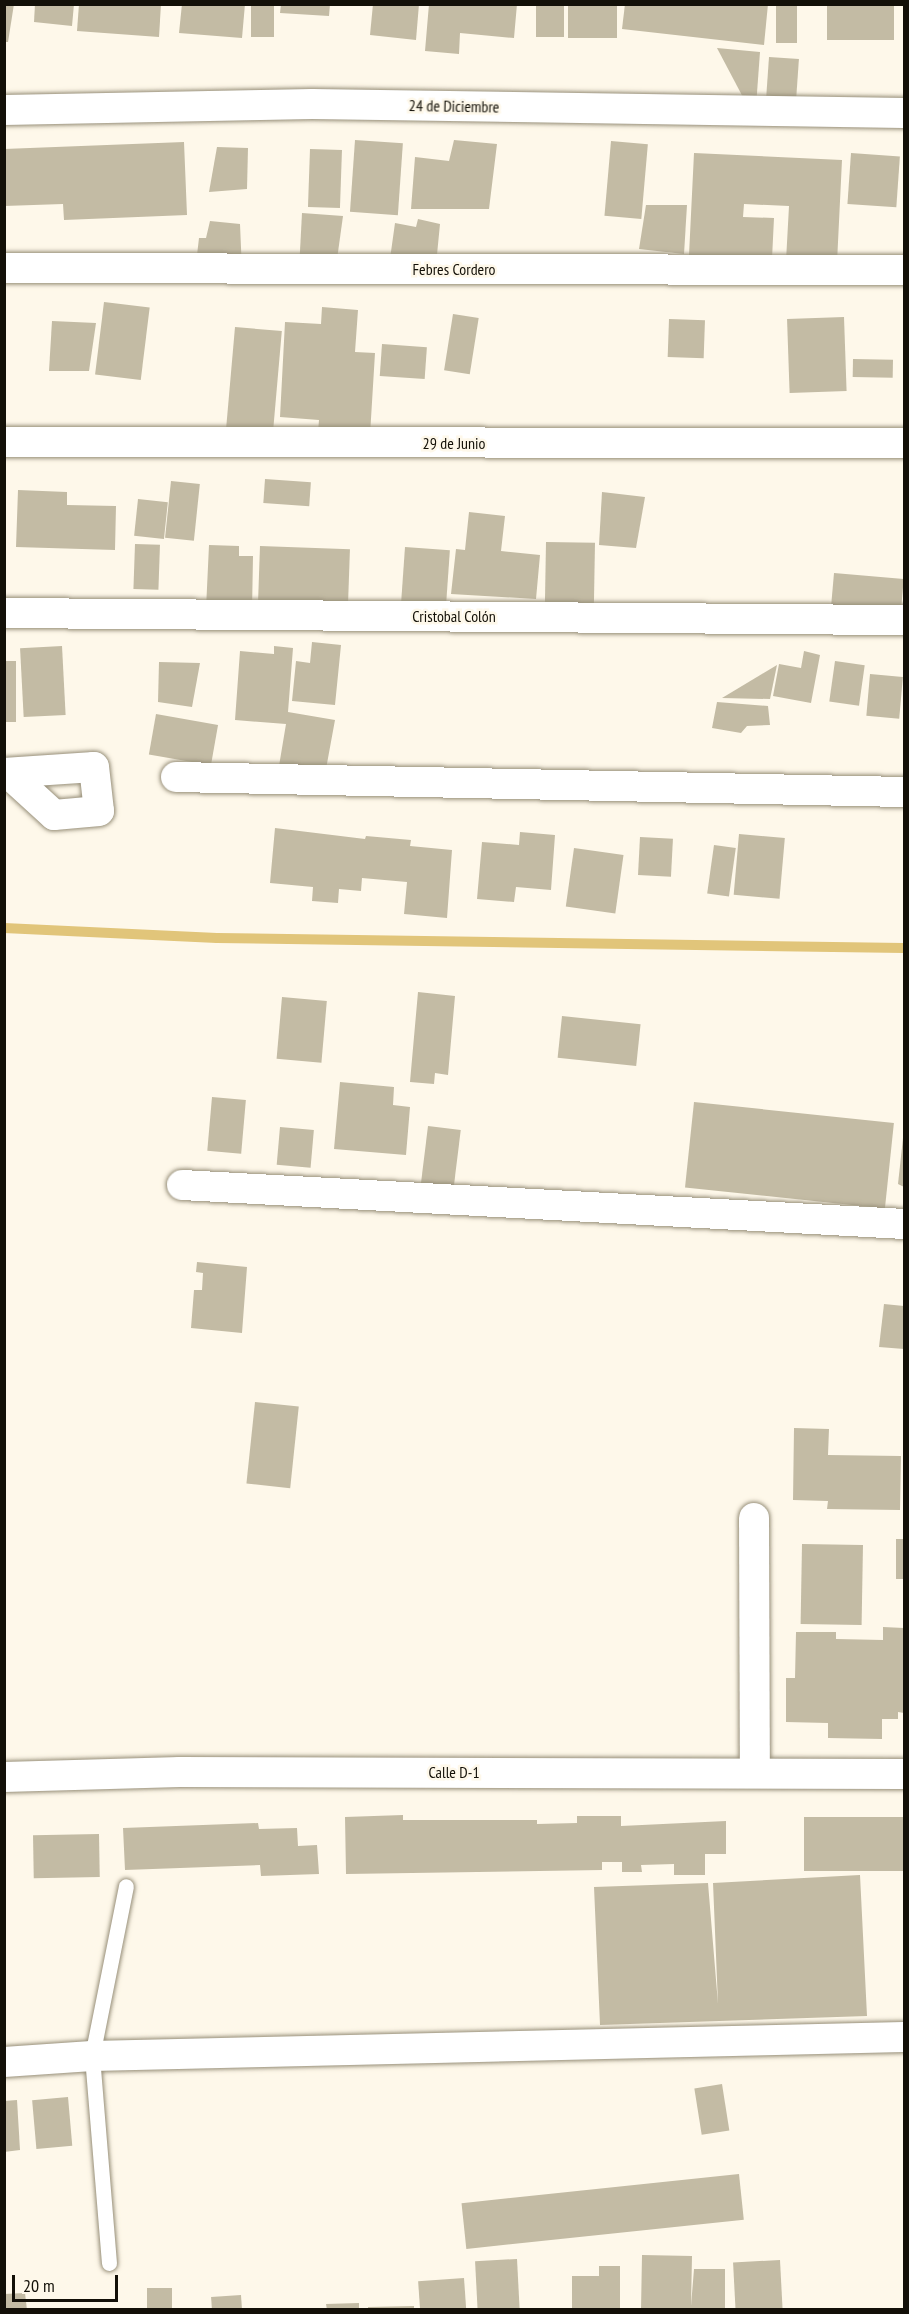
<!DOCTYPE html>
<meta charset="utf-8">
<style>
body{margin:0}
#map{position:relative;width:909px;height:2314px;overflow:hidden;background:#fef8ea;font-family:"PT Sans Narrow",sans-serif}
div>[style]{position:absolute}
.stream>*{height:10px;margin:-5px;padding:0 5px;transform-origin:5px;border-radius:5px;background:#e1c57a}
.building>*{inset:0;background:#c3bba4;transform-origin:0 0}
.roads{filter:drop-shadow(0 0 2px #978f79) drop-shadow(0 0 2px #978f79)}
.service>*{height:15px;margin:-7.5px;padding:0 7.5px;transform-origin:7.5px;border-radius:7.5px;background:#fff}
.minor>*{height:30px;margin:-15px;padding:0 15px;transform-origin:15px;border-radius:15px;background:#fff}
span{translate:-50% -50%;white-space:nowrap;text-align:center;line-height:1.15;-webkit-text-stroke:5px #fef8ea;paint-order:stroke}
.street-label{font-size:16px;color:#131008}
.frame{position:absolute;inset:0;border:6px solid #131008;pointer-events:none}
.scale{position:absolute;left:12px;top:2275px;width:106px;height:27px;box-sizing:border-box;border:3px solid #131008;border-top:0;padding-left:8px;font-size:18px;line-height:21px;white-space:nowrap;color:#131008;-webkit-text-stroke:4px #fef8ea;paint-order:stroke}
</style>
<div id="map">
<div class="stream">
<div style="left:4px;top:928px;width:213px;rotate:2.7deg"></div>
<div style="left:217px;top:938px;width:687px;rotate:0.83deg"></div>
</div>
<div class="building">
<div style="clip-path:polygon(4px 4px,14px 4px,8px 42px,4px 42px)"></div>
<div style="clip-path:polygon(35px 4px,74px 4px,72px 26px,34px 22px)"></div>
<div style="clip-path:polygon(79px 4px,161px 4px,159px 37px,77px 31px)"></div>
<div style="clip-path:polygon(182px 4px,245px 4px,242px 38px,179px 33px)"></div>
<div style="left:251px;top:4px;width:23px;height:33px"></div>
<div style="clip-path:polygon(281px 4px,330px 4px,329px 16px,280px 13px)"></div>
<div style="clip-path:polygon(373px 4px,419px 4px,416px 40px,370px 35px)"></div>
<div style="clip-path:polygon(429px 4px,517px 4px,514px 38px,460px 33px,459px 54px,425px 51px)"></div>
<div style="left:536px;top:4px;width:28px;height:33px"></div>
<div style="left:568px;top:4px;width:49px;height:34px"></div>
<div style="clip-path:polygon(625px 4px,768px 4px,764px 45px,622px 29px)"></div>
<div style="left:776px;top:4px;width:21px;height:39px"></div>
<div style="left:827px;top:4px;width:67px;height:36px"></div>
<div style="clip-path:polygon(717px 48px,760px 52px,755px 120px)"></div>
<div style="left:769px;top:57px;width:30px;height:51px;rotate:4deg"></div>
<div style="left:355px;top:140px;width:48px;height:72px;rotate:4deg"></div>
<div style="clip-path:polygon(454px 140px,497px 144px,489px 209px,411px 209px,415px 157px,449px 161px)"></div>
<div style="left:611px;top:141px;width:37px;height:75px;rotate:5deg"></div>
<div style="clip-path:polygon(184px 142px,187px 215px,64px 220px,63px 204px,4px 206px,4px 149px)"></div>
<div style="clip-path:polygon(217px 147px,248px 148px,247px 189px,209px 192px)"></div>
<div style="left:310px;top:149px;width:32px;height:58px;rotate:2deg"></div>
<div style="clip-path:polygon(694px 153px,842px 160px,837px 263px,786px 261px,789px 206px,744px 204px,743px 217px,774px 218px,772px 259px,689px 255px)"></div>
<div style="left:851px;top:153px;width:49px;height:51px;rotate:4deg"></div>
<div style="clip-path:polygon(646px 205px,687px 205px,684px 254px,639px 249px)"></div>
<div style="clip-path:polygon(302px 213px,343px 216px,335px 274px,299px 270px)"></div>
<div style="clip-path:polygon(418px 219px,440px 224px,436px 265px,389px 266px,395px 223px,416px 227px)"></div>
<div style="clip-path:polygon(210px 221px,240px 224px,242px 271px,197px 255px,199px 238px,206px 238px)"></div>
<div style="left:104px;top:302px;width:46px;height:73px;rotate:7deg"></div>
<div style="clip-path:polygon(322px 307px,358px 310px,355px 352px,375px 353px,370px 435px,318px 432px,319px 420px,280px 417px,285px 322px,321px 324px)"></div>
<div style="left:453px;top:314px;width:26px;height:57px;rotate:9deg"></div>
<div style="left:844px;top:317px;width:74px;height:57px;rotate:88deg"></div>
<div style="left:669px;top:319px;width:36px;height:38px;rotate:2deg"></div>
<div style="clip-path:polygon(52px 321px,96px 323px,89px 371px,49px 371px)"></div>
<div style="left:235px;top:327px;width:47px;height:104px;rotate:5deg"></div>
<div style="left:382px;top:344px;width:45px;height:32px;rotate:4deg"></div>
<div style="left:853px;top:359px;width:40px;height:18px;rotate:1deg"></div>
<div style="left:265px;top:479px;width:46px;height:24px;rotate:4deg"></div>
<div style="left:171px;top:481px;width:29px;height:57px;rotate:6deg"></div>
<div style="clip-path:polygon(18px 490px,67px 492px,67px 505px,116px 506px,115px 550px,16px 547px)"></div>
<div style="clip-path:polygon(602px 492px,645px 497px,636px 548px,599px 545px)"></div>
<div style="left:138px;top:499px;width:30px;height:37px;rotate:6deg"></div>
<div style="clip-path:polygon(469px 512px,505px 516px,501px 551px,540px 555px,536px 599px,451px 594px,456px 549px,465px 550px)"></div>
<div style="left:546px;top:542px;width:49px;height:62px;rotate:1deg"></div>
<div style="left:135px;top:544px;width:25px;height:45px;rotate:2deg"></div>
<div style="clip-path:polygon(209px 545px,239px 546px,239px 556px,253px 556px,252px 611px,206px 609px)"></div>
<div style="left:260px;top:546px;width:90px;height:63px;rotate:2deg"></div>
<div style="left:405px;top:547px;width:45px;height:62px;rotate:4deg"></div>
<div style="left:834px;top:573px;width:70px;height:49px;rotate:5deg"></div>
<div style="clip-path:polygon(312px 642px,341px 645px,335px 705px,292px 701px,296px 661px,310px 663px)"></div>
<div style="left:62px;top:646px;width:69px;height:42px;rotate:87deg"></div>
<div style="clip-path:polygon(274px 646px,293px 648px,288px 712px,335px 720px,324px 780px,278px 772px,286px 724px,235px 720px,240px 651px,274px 654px)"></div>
<div style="clip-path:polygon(804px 651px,820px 655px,811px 703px,773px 696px,779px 664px,801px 668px)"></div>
<div style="left:4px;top:661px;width:12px;height:61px"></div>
<div style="left:835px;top:661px;width:30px;height:41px;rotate:8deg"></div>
<div style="clip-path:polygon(159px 662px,200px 663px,192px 707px,158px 702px)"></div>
<div style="clip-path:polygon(777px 665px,770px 699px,722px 698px)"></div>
<div style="left:870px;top:674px;width:33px;height:42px;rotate:5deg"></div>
<div style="clip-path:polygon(717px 702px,768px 706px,770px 725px,747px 726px,741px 733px,712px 728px)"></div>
<div style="left:156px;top:714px;width:63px;height:41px;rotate:10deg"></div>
<div style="clip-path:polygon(275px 828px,365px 839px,366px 836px,411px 840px,410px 846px,452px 850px,447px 918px,404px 914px,407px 882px,362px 878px,361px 891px,339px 889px,338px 903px,312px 901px,313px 887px,270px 883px)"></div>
<div style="clip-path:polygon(520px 832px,555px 835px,551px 890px,516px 887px,514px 902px,477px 899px,482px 842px,519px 845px)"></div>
<div style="left:739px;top:834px;width:46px;height:61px;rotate:5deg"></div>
<div style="left:640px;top:837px;width:33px;height:38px;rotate:3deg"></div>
<div style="left:714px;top:845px;width:22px;height:49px;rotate:8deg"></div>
<div style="left:574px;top:848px;width:50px;height:59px;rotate:8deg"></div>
<div style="clip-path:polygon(418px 992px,455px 996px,448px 1075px,435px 1073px,434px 1084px,410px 1082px)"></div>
<div style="left:282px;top:997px;width:45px;height:62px;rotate:5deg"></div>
<div style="left:562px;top:1016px;width:79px;height:42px;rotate:6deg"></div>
<div style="clip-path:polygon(340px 1082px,394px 1087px,393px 1105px,410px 1107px,406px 1155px,334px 1149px)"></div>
<div style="left:212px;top:1097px;width:34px;height:54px;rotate:5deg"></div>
<div style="left:694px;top:1102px;width:201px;height:86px;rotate:6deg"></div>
<div style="left:428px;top:1126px;width:33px;height:64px;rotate:7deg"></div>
<div style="left:280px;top:1127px;width:34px;height:38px;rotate:5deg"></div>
<div style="clip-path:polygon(903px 1138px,904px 1138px,904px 1187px,898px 1184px)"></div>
<div style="clip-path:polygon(197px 1262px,247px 1267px,242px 1333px,191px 1328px,194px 1290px,202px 1290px,203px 1273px,196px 1272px)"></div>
<div style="clip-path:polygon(884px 1304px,904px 1306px,904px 1349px,879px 1347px)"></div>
<div style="left:255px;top:1402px;width:44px;height:82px;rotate:6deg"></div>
<div style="clip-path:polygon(794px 1428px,829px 1429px,828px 1455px,901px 1456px,900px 1510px,827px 1509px,828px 1501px,793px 1500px)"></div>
<div style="left:896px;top:1539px;width:8px;height:40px"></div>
<div style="left:802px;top:1544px;width:61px;height:80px;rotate:1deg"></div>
<div style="clip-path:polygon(883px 1627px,904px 1628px,904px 1713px,898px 1712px,898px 1719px,882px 1719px,882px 1739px,828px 1738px,828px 1723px,786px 1722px,786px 1678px,795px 1678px,796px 1632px,836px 1632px,836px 1639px,883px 1640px)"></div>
<div style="clip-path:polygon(403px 1815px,403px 1820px,537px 1820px,537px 1824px,577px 1823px,577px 1816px,621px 1816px,621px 1826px,726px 1821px,726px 1854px,705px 1854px,705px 1875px,674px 1875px,674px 1864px,641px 1865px,642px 1872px,622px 1872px,622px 1862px,602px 1862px,602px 1870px,346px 1874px,345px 1817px)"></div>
<div style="left:904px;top:1817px;width:54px;height:100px;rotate:90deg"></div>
<div style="clip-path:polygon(258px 1823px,259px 1829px,297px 1828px,298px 1846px,317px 1845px,319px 1874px,261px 1876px,260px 1865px,125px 1870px,123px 1828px)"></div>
<div style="left:99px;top:1834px;width:43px;height:66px;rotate:89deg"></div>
<div style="clip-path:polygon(860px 1875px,867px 2016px,600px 2025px,594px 1887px,708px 1883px,718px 2004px,713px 1883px)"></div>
<div style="left:722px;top:2084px;width:47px;height:28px;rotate:81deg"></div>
<div style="left:68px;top:2097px;width:49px;height:36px;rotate:85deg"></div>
<div style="clip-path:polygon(17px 2100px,20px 2150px,4px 2152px,4px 2101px)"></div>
<div style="left:739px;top:2174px;width:46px;height:279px;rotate:84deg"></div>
<div style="clip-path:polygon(642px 2255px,692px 2256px,691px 2306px,694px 2269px,725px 2269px,725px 2310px,641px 2310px)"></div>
<div style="left:517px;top:2259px;width:51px;height:42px;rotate:87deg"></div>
<div style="left:780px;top:2260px;width:50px;height:47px;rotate:87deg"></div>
<div style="clip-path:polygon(599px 2266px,620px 2266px,620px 2310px,572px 2310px,572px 2276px,599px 2276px)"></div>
<div style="left:464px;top:2278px;width:32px;height:46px;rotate:86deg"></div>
<div style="left:147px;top:2288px;width:25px;height:22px"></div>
<div style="clip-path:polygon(25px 2293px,27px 2310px,4px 2310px,4px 2294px)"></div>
<div style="left:241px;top:2295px;width:15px;height:30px;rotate:86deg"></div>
<div style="clip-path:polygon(359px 2303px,359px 2310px,327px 2310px,326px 2304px)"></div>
<div style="clip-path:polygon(414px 2306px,414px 2310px,368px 2310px,368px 2307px)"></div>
</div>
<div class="roads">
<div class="service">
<div style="left:109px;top:2263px;width:208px;rotate:-94.7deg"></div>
<div style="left:92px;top:2056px;width:173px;rotate:-78.7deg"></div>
</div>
<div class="minor">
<div style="left:4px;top:110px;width:308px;rotate:-1.1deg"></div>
<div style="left:312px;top:104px;width:592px;rotate:0.87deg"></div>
<div style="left:4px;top:268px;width:900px;rotate:0.13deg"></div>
<div style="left:4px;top:442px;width:900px;rotate:0.06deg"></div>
<div style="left:4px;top:613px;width:900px;rotate:0.45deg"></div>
<div style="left:4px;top:773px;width:90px;rotate:-3.8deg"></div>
<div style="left:94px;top:767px;width:44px;rotate:83.5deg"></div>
<div style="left:99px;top:811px;width:45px;rotate:174.9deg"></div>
<div style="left:54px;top:815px;width:62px;rotate:-137.6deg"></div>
<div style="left:176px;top:777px;width:728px;rotate:1.18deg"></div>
<div style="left:182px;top:1185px;width:723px;rotate:3.09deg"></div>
<div style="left:754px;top:1518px;width:255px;rotate:89.8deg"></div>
<div style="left:4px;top:1777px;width:176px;rotate:-1.6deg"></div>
<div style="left:180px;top:1772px;width:724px;rotate:0.16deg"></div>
<div style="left:4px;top:2062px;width:88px;rotate:-3.9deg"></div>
<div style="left:92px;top:2056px;width:812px;rotate:-1.34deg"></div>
</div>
</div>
<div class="street-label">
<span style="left:454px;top:106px;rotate:1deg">24 de Diciembre</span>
<span style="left:454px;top:269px">Febres Cordero</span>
<span style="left:454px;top:443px">29 de Junio</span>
<span style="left:454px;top:616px">Cristobal Colón</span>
<span style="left:454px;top:1772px">Calle D-1</span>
</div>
<div class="frame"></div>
<div class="scale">20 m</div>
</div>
